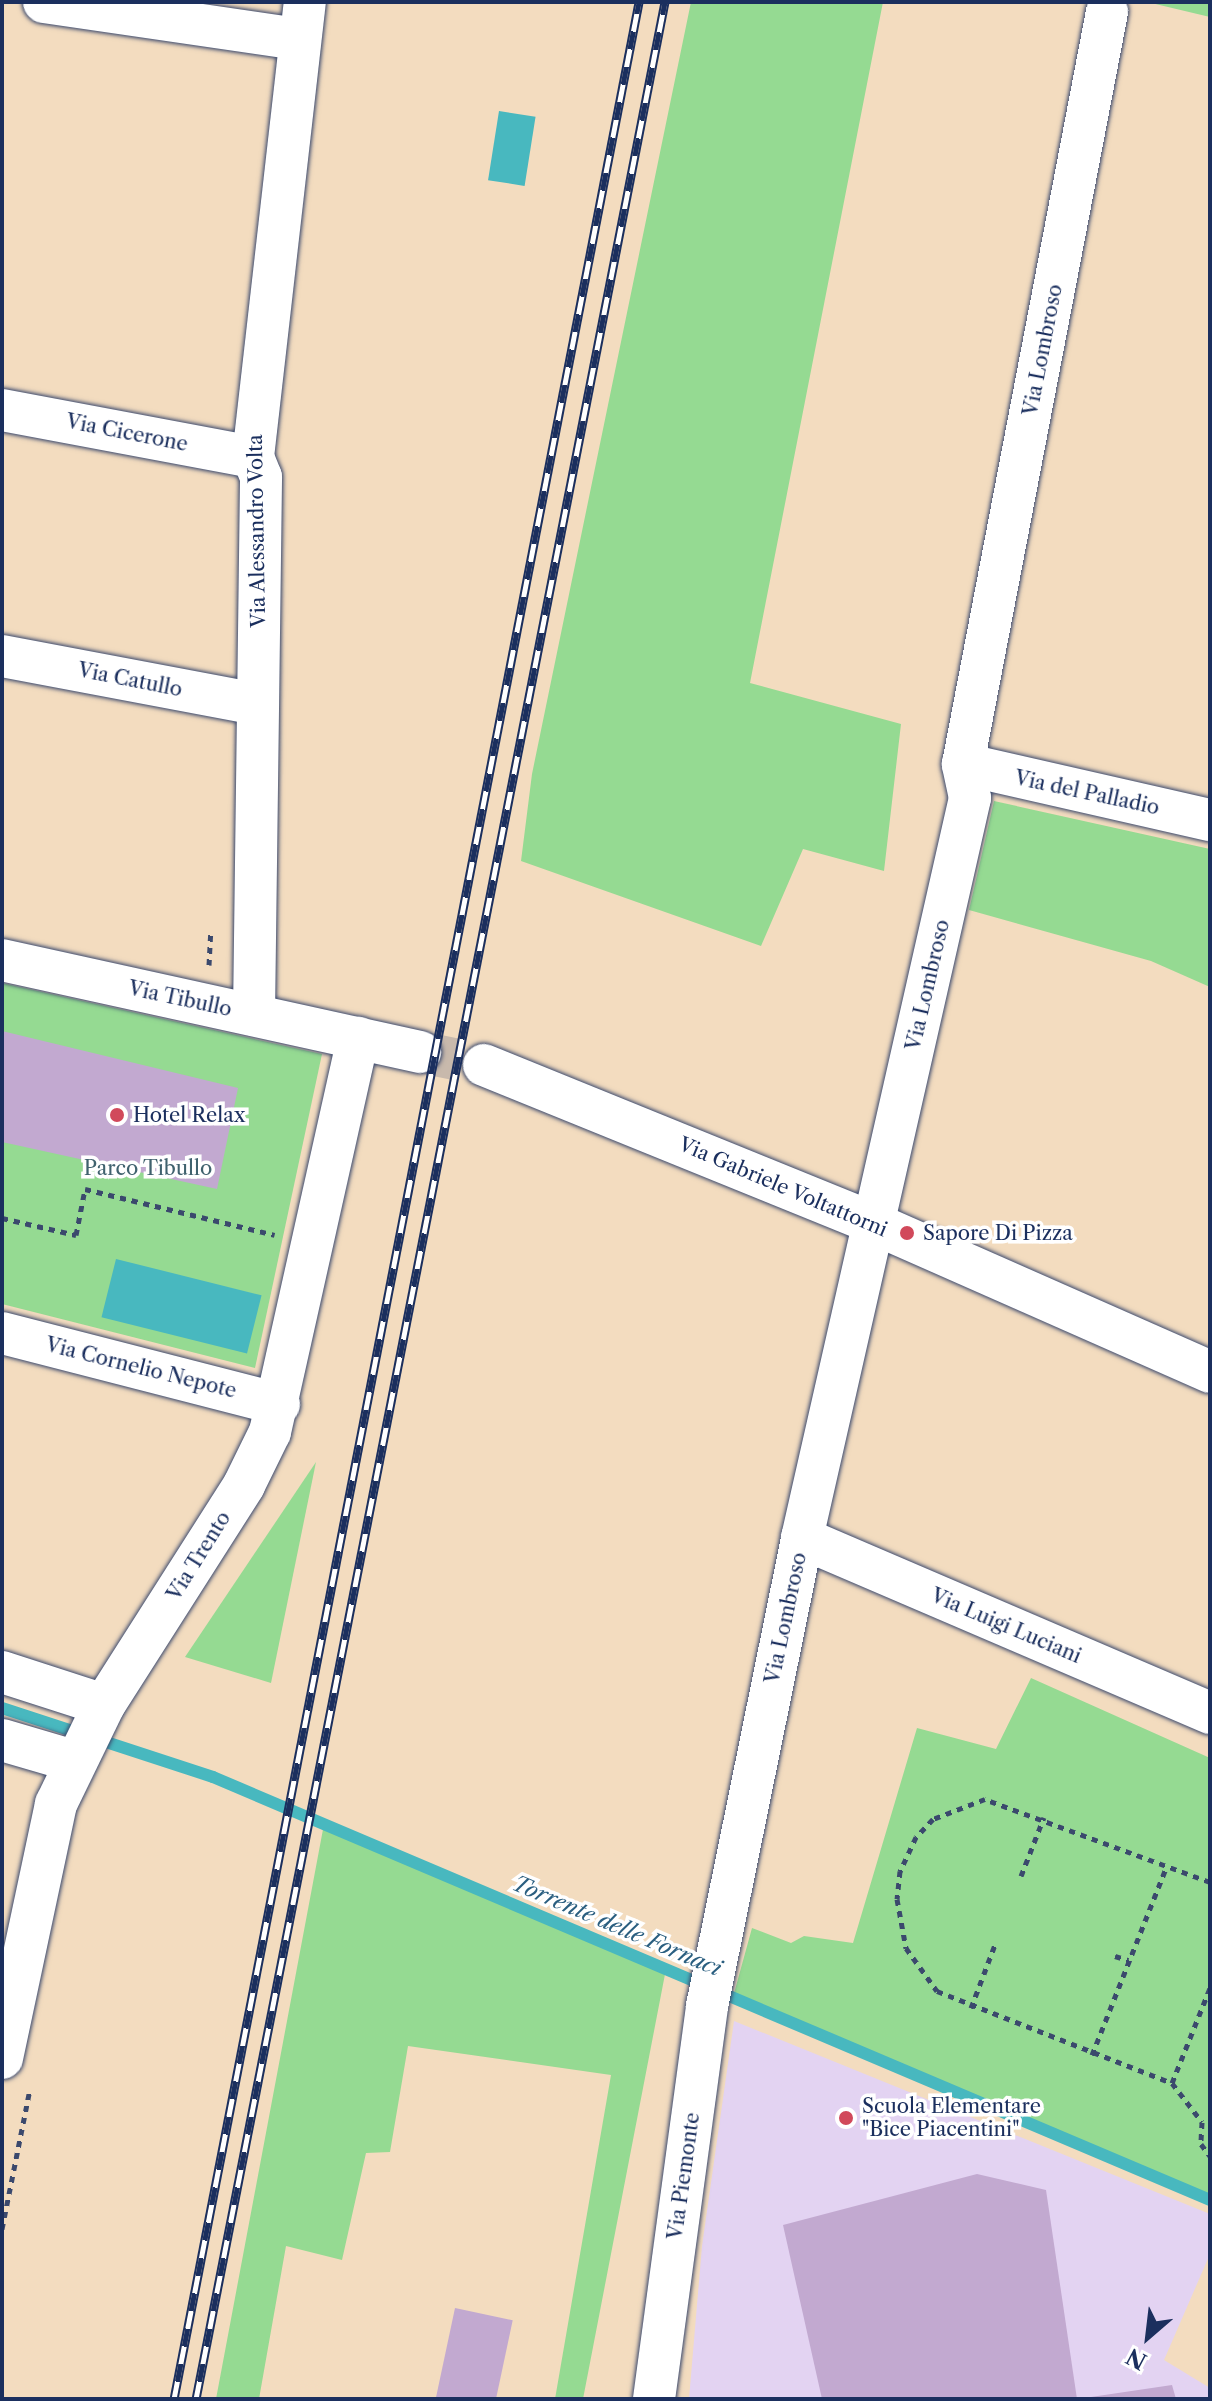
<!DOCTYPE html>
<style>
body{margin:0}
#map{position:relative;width:1212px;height:2401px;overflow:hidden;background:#f3dcbf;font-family:"Libre Caslon Text",serif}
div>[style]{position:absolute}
.built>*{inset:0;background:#e3d3f2}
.green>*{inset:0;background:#95da92}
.water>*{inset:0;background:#48b8bf;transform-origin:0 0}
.stream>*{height:12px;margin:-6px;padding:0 6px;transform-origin:6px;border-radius:6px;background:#48b8bf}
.building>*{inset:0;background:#c2a9d0;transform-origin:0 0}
.minor-tunnel>*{height:42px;margin-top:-21px;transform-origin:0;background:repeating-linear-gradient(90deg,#c8b9ac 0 42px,transparent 0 63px)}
.path>*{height:5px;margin-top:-2.5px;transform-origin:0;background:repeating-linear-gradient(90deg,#3b496d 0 6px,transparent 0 12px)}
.roads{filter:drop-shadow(0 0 2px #3b496d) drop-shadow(0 0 2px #3b496d)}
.minor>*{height:42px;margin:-21px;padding:0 21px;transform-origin:21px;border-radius:21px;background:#fff}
.rail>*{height:9px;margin-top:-4.5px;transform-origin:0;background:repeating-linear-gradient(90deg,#fff 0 18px,#1b2f5e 0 36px);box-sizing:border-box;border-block:2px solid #1b2f5e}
.dots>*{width:22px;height:22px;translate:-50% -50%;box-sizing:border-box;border:4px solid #fff;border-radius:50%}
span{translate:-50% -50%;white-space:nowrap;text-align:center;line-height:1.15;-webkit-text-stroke:7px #fff;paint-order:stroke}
.street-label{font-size:20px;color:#1b2f5e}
.poi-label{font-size:20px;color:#1b2f5e}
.left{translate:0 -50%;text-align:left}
.park-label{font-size:20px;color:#40626e}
.water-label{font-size:22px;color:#2b5f80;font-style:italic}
.frame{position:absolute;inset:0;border:4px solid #1b2f5e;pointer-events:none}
.north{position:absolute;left:1108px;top:2297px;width:80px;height:80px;-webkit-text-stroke:6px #fff;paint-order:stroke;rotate:208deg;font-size:22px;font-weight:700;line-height:32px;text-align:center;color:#1b2f5e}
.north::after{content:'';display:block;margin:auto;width:28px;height:36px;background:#1b2f5e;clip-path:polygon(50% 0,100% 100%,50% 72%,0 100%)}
</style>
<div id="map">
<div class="built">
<div style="clip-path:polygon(734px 2021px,1210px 2214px,1210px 2254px,1164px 2360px,1210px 2388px,1210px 2399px,689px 2399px,702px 2246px)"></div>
</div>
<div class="green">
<div style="clip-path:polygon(691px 2px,883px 2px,750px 683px,901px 724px,884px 871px,803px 849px,761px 946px,521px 861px,532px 774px)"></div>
<div style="clip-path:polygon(1147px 2px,1210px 2px,1210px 17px)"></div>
<div style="clip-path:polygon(994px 801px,1210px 849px,1210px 987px,1151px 961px,969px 910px)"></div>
<div style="clip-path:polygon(2px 983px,322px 1054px,255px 1368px,2px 1304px)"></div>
<div style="clip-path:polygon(316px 1462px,271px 1683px,185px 1657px)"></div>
<div style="clip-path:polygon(1031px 1678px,1210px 1758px,1210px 2200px,733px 1997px,752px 1928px,791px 1943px,804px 1936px,853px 1943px,917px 1728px,996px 1749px)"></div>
<div style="clip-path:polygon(324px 1824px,666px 1969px,583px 2399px,555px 2399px,611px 2075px,408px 2046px,390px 2152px,366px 2153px,342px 2260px,286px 2246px,259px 2399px,216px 2399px)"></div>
</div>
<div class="water">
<div style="left:499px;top:111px;width:37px;height:70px;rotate:9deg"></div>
<div style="left:116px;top:1259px;width:150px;height:60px;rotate:14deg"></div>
</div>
<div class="stream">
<div style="left:2px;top:1708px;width:222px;rotate:18.1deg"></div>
<div style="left:213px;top:1777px;width:1083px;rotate:22.99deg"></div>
</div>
<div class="building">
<div style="clip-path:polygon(2px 1031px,238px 1088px,217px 1189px,2px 1142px)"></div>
<div style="clip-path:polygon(977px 2174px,1046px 2190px,1077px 2399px,822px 2399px,783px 2225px)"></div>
<div style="left:455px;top:2308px;width:59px;height:93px;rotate:12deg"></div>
<div style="clip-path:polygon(1172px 2385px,1176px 2399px,1091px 2399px,1091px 2397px)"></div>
</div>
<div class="minor-tunnel">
<div style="left:420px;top:1052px;width:65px;rotate:11.5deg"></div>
</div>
<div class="path">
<div style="left:209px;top:965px;width:34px;rotate:-87deg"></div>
<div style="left:2px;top:1218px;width:76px;rotate:12.9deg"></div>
<div style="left:76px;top:1235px;width:47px;rotate:-78.9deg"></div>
<div style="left:85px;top:1189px;width:195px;rotate:13.6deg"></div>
<div style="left:1021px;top:1876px;width:63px;rotate:-68.7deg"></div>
<div style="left:1210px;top:1882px;width:240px;rotate:-159.8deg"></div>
<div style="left:985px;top:1799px;width:56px;rotate:159deg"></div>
<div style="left:933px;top:1819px;width:25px;rotate:133deg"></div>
<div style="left:916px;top:1837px;width:38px;rotate:115deg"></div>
<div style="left:900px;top:1871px;width:28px;rotate:96deg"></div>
<div style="left:897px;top:1899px;width:50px;rotate:79.6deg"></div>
<div style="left:906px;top:1948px;width:53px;rotate:54.2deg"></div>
<div style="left:937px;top:1991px;width:252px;rotate:21.4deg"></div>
<div style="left:1172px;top:2083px;width:49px;rotate:52.4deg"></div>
<div style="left:1202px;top:2122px;width:22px;rotate:93deg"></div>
<div style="left:1201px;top:2144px;width:15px;rotate:53deg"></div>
<div style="left:1115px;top:1956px;width:14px;rotate:17deg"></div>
<div style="left:971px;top:2008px;width:71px;rotate:-69.3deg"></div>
<div style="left:1092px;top:2055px;width:203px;rotate:-68.4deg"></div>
<div style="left:1172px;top:2083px;width:102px;rotate:-68.2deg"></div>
<div style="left:2px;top:2229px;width:143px;rotate:-78.7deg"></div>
</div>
<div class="roads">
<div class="minor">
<div style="left:44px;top:2px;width:258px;rotate:8.3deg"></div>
<div style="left:2px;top:410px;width:255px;rotate:10.6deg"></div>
<div style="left:2px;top:656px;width:259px;rotate:10.7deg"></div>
<div style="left:963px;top:764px;width:253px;rotate:12.8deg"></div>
<div style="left:2px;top:960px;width:428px;rotate:12.4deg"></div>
<div style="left:254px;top:1015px;width:538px;rotate:-89.25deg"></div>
<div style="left:261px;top:477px;width:22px;rotate:-112deg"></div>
<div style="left:253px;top:457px;width:458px;rotate:-83.5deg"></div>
<div style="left:484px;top:1065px;width:422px;rotate:22.1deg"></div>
<div style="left:875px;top:1224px;width:366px;rotate:23.8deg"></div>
<div style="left:2px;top:1333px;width:286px;rotate:14.4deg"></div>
<div style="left:802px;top:1538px;width:444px;rotate:23.2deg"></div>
<div style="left:2px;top:1672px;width:107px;rotate:17.9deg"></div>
<div style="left:2px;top:1740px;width:75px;rotate:16.3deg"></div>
<div style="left:2px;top:2058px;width:260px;rotate:-78deg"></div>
<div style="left:56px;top:1804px;width:110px;rotate:-64.1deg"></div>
<div style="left:104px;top:1705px;width:261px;rotate:-57.5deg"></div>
<div style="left:244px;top:1485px;width:59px;rotate:-63.9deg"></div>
<div style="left:270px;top:1432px;width:404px;rotate:-77.4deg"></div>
<div style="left:654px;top:2399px;width:397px;rotate:-82.3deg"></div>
<div style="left:707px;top:2006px;width:478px;rotate:-78.5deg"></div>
<div style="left:802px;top:1538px;width:759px;rotate:-77.21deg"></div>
<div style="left:970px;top:798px;width:35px;rotate:-102deg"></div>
<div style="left:963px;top:764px;width:766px;rotate:-79.16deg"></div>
</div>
</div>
<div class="rail">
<div style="left:174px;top:2399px;width:2442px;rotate:-79.02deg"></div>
<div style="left:196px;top:2399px;width:2442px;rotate:-78.93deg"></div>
</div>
<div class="dots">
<div style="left:117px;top:1115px;background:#d1495b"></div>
<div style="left:907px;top:1233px;background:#d1495b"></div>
<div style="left:846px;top:2118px;background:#d1495b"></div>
</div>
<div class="street-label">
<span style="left:1043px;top:350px;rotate:-79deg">Via Lombroso</span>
<span style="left:127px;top:433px;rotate:11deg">Via Cicerone</span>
<span style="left:257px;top:531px;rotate:-91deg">Via Alessandro Volta</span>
<span style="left:130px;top:680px;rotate:11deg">Via Catullo</span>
<span style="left:1087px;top:793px;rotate:12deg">Via del Palladio</span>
<span style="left:928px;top:985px;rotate:-77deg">Via Lombroso</span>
<span style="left:180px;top:999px;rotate:12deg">Via Tibullo</span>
<span style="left:783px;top:1187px;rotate:23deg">Via Gabriele Voltattorni</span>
<span style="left:141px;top:1368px;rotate:14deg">Via Cornelio Nepote</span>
<span style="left:199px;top:1556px;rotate:-58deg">Via Trento</span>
<span style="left:786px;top:1618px;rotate:-78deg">Via Lombroso</span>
<span style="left:1006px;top:1626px;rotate:23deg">Via Luigi Luciani</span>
<span style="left:684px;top:2176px;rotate:-82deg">Via Piemonte</span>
</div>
<div class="poi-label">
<span class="left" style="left:133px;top:1115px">Hotel Relax</span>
<span class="left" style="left:923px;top:1233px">Sapore Di Pizza</span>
<span class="left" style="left:862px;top:2118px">Scuola Elementare<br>"Bice Piacentini"</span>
</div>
<div class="park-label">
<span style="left:148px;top:1168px">Parco Tibullo</span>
</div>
<div class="water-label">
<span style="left:617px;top:1926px;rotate:23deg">Torrente delle Fornaci</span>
</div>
<div class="frame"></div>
<div class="north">N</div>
</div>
